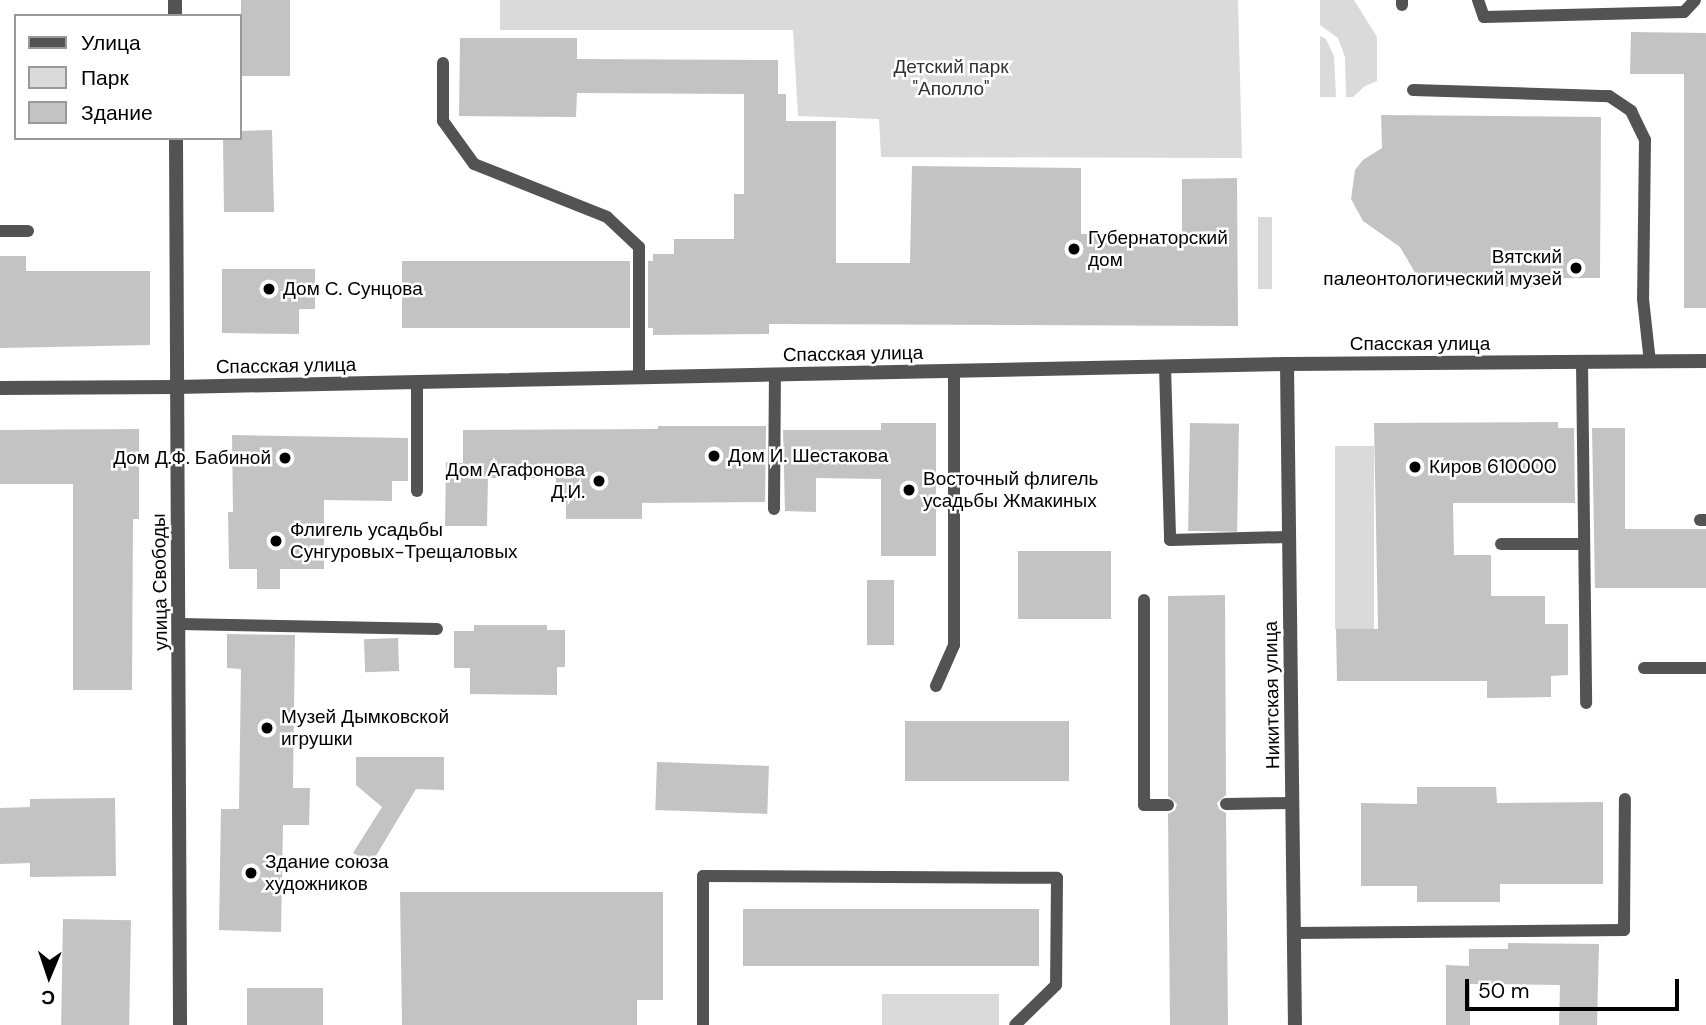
<!DOCTYPE html>
<meta charset="utf-8">
<style>
body{margin:0}
#map{position:relative;width:1706px;height:1025px;overflow:hidden;background:#fff;font-family:"DM Sans",sans-serif}
div>[style]{position:absolute}
.green>*{inset:0;background:#dadada;transform-origin:0 0}
.building>*{inset:0;background:#c3c3c3;transform-origin:0 0}
.lane>*{height:12px;margin:-6px;padding:0 6px;transform-origin:6px;border-radius:6px;background:#535353}
.street>*{height:14px;margin:-7px;padding:0 7px;transform-origin:7px;border-radius:7px;background:#535353}
.dots>*{width:19px;height:19px;translate:-50% -50%;box-sizing:border-box;border:4px solid #fff;border-radius:50%}
span{translate:-50% -50%;white-space:nowrap;text-align:center;line-height:1.15;-webkit-text-stroke:5px #fff;paint-order:stroke}
.park-label{font-size:19px;color:#313131}
.poi-label{font-size:19px;color:#000}
.left{translate:0 -50%;text-align:left}
.right{translate:-100% -50%;text-align:right}
.street-label{font-size:19px;color:#000}
.legend{position:absolute;left:14px;top:14px;width:228px;height:126px;box-sizing:border-box;background:#fff;border:2px solid #999;margin:0;padding:9px 12px;list-style:none;font-size:21px;color:#000}
.legend li{display:flex;align-items:center;gap:14px;height:35px}
.legend b{width:35px;border:2px solid #999}
.north{position:absolute;left:14px;top:941px;width:70px;height:70px;-webkit-text-stroke:5px #fff;paint-order:stroke;rotate:182deg;font-size:19px;font-weight:700;line-height:28px;text-align:center;color:#000}
.north::after{content:'';display:block;margin:auto;width:24px;height:32px;background:#000;clip-path:polygon(50% 0,100% 100%,50% 72%,0 100%)}
.scale{position:absolute;left:1465px;top:979px;width:214px;height:32px;box-sizing:border-box;border:4px solid #000;border-top:0;padding-left:9px;font-size:21px;line-height:24px;white-space:nowrap;color:#000;-webkit-text-stroke:5px #fff;paint-order:stroke}
</style>
<div id="map">
<div class="green">
<div style="clip-path:polygon(500px 0,1238px 0,1242px 158px,881px 157px,879px 119px,798px 116px,793px 30px,500px 30px)"></div>
<div style="clip-path:polygon(1320px 0,1354px 0,1377px 37px,1377px 81px,1365px 86px,1353px 97px,1346px 97px,1345px 57px,1338px 38px,1320px 25px)"></div>
<div style="clip-path:polygon(1320px 36px,1326px 39px,1334px 56px,1336px 97px,1320px 97px)"></div>
<div style="left:1258px;top:217px;width:14px;height:72px"></div>
<div style="left:1335px;top:446px;width:39px;height:183px"></div>
<div style="left:999px;top:994px;width:31px;height:117px;rotate:90deg"></div>
</div>
<div class="building">
<div style="left:241px;top:0;width:49px;height:76px"></div>
<div style="clip-path:polygon(1631px 32px,1706px 33px,1706px 308px,1684px 308px,1684px 74px,1630px 74px)"></div>
<div style="clip-path:polygon(460px 38px,577px 38px,577px 59px,778px 60px,778px 94px,786px 94px,786px 121px,836px 121px,836px 263px,910px 263px,912px 166px,1081px 168px,1081px 234px,1182px 234px,1182px 179px,1237px 178px,1238px 326px,769px 324px,769px 334px,653px 335px,653px 328px,648px 328px,648px 261px,653px 261px,653px 254px,674px 254px,674px 239px,734px 239px,734px 194px,744px 194px,744px 94px,577px 93px,576px 117px,459px 116px)"></div>
<div style="clip-path:polygon(1381px 115px,1601px 117px,1600px 278px,1547px 278px,1547px 287px,1423px 286px,1400px 247px,1363px 221px,1351px 199px,1355px 170px,1363px 160px,1382px 148px)"></div>
<div style="clip-path:polygon(272px 130px,274px 212px,224px 212px,223px 138px,240px 138px,240px 131px)"></div>
<div style="clip-path:polygon(0 256px,26px 256px,26px 271px,150px 271px,150px 345px,0 348px)"></div>
<div style="left:630px;top:261px;width:67px;height:228px;rotate:90deg"></div>
<div style="clip-path:polygon(222px 269px,315px 269px,315px 309px,299px 309px,299px 334px,222px 333px)"></div>
<div style="clip-path:polygon(1558px 422px,1558px 428px,1574px 428px,1575px 503px,1453px 503px,1454px 555px,1491px 555px,1491px 596px,1545px 596px,1545px 624px,1568px 624px,1568px 675px,1551px 676px,1551px 697px,1487px 698px,1487px 681px,1337px 681px,1336px 629px,1378px 629px,1374px 423px)"></div>
<div style="clip-path:polygon(881px 423px,936px 423px,936px 556px,881px 556px,881px 479px,816px 478px,816px 512px,785px 511px,783px 430px,881px 430px)"></div>
<div style="left:1190px;top:423px;width:49px;height:108px;rotate:1deg"></div>
<div style="clip-path:polygon(658px 426px,766px 426px,765px 502px,642px 503px,642px 519px,566px 519px,566px 500px,556px 500px,556px 478px,488px 478px,487px 526px,445px 526px,446px 462px,463px 463px,463px 430px,658px 429px)"></div>
<div style="clip-path:polygon(1592px 428px,1625px 428px,1625px 529px,1706px 529px,1706px 588px,1595px 588px)"></div>
<div style="clip-path:polygon(139px 429px,139px 519px,133px 519px,132px 690px,73px 690px,73px 484px,0 484px,0 430px)"></div>
<div style="clip-path:polygon(232px 435px,408px 438px,408px 481px,392px 481px,392px 501px,324px 500px,324px 569px,280px 569px,280px 589px,257px 589px,257px 569px,229px 569px,228px 512px,233px 512px)"></div>
<div style="left:1111px;top:551px;width:68px;height:93px;rotate:90deg"></div>
<div style="left:894px;top:580px;width:65px;height:27px;rotate:90deg"></div>
<div style="clip-path:polygon(1225px 595px,1226px 795px,1217px 803px,1219px 809px,1226px 813px,1228px 1025px,1170px 1025px,1168px 814px,1175px 810px,1177px 804px,1168px 796px,1168px 596px)"></div>
<div style="clip-path:polygon(474px 625px,547px 625px,547px 630px,565px 630px,565px 667px,557px 667px,557px 695px,470px 694px,470px 668px,454px 668px,454px 631px,474px 631px)"></div>
<div style="clip-path:polygon(227px 634px,295px 635px,293px 788px,310px 788px,309px 825px,283px 825px,281px 932px,219px 930px,221px 809px,239px 809px,241px 669px,227px 668px)"></div>
<div style="left:398px;top:638px;width:33px;height:34px;rotate:88deg"></div>
<div style="left:905px;top:721px;width:164px;height:60px"></div>
<div style="clip-path:polygon(356px 757px,444px 757px,444px 790px,416px 789px,371px 864px,353px 853px,382px 807px,356px 785px)"></div>
<div style="left:657px;top:762px;width:112px;height:48px;rotate:2deg"></div>
<div style="clip-path:polygon(1417px 787px,1496px 787px,1497px 803px,1603px 802px,1603px 884px,1500px 884px,1500px 902px,1417px 902px,1417px 886px,1361px 886px,1361px 803px,1417px 804px)"></div>
<div style="clip-path:polygon(115px 798px,116px 876px,30px 877px,30px 863px,0 864px,0 808px,30px 807px,30px 799px)"></div>
<div style="clip-path:polygon(400px 892px,663px 892px,663px 1000px,637px 1000px,637px 1025px,402px 1025px)"></div>
<div style="left:743px;top:909px;width:296px;height:57px"></div>
<div style="left:63px;top:919px;width:68px;height:106px;rotate:1deg"></div>
<div style="clip-path:polygon(1508px 943px,1599px 944px,1597px 1025px,1559px 1025px,1560px 985px,1470px 984px,1470px 1025px,1446px 1025px,1446px 965px,1469px 966px,1469px 949px,1508px 949px)"></div>
<div style="left:247px;top:988px;width:76px;height:37px"></div>
</div>
<div class="lane">
<div style="left:1478px;top:0;width:18px;rotate:71deg"></div>
<div style="left:1484px;top:17px;width:200px;rotate:-1.4deg"></div>
<div style="left:1684px;top:12px;width:16px;rotate:-47deg"></div>
<div style="left:1402px;top:5px;width:5px;rotate:-90deg"></div>
<div style="left:443px;top:63px;width:58px;rotate:90deg"></div>
<div style="left:443px;top:121px;width:53px;rotate:54.2deg"></div>
<div style="left:474px;top:164px;width:143px;rotate:21.7deg"></div>
<div style="left:607px;top:217px;width:44px;rotate:43.2deg"></div>
<div style="left:639px;top:247px;width:130px;rotate:90deg"></div>
<div style="left:1413px;top:90px;width:196px;rotate:1.8deg"></div>
<div style="left:1609px;top:96px;width:27px;rotate:34deg"></div>
<div style="left:1631px;top:111px;width:32px;rotate:64deg"></div>
<div style="left:1645px;top:140px;width:159px;rotate:90.7deg"></div>
<div style="left:1643px;top:299px;width:63px;rotate:83.7deg"></div>
<div style="left:0;top:231px;width:28px"></div>
<div style="left:1582px;top:362px;width:341px;rotate:89.3deg"></div>
<div style="left:1165px;top:367px;width:173px;rotate:88.3deg"></div>
<div style="left:1170px;top:540px;width:118px;rotate:-1.5deg"></div>
<div style="left:417px;top:491px;width:109px;rotate:-90deg"></div>
<div style="left:774px;top:509px;width:134px;rotate:-89.6deg"></div>
<div style="left:1700px;top:520px;width:6px"></div>
<div style="left:1501px;top:544px;width:83px"></div>
<div style="left:1144px;top:600px;width:205px;rotate:90deg"></div>
<div style="left:1144px;top:805px;width:24px"></div>
<div style="left:180px;top:624px;width:257px;rotate:1.1deg"></div>
<div style="left:1644px;top:668px;width:62px"></div>
<div style="left:936px;top:686px;width:45px;rotate:-66.3deg"></div>
<div style="left:954px;top:645px;width:274px;rotate:-90deg"></div>
<div style="left:1226px;top:804px;width:66px;rotate:-0.9deg"></div>
<div style="left:1294px;top:933px;width:330px;rotate:-0.5deg"></div>
<div style="left:1624px;top:930px;width:131px;rotate:-89.6deg"></div>
<div style="left:703px;top:1025px;width:149px;rotate:-90deg"></div>
<div style="left:703px;top:876px;width:354px;rotate:0.3deg"></div>
<div style="left:1057px;top:878px;width:107px;rotate:90.5deg"></div>
<div style="left:1056px;top:985px;width:57px;rotate:135.7deg"></div>
</div>
<div class="street">
<div style="left:175px;top:0;width:16px;rotate:90deg"></div>
<div style="left:176px;top:138px;width:887px;rotate:89.74deg"></div>
<div style="left:1287px;top:364px;width:661px;rotate:89.31deg"></div>
<div style="left:0;top:388px;width:176px;rotate:-0.3deg"></div>
<div style="left:176px;top:387px;width:1111px;rotate:-1.19deg"></div>
<div style="left:1287px;top:364px;width:419px;rotate:-0.4deg"></div>
</div>
<div class="dots">
<div style="left:1074px;top:249px;background:#000"></div>
<div style="left:1576px;top:268px;background:#000"></div>
<div style="left:269px;top:289px;background:#000"></div>
<div style="left:714px;top:456px;background:#000"></div>
<div style="left:285px;top:458px;background:#000"></div>
<div style="left:1415px;top:467px;background:#000"></div>
<div style="left:599px;top:481px;background:#000"></div>
<div style="left:909px;top:490px;background:#000"></div>
<div style="left:276px;top:541px;background:#000"></div>
<div style="left:267px;top:728px;background:#000"></div>
<div style="left:251px;top:873px;background:#000"></div>
</div>
<div class="park-label">
<span style="left:951px;top:78px">Детский парк<br>"Аполло"</span>
</div>
<div class="poi-label">
<span class="left" style="left:1088px;top:249px">Губернаторский<br>дом</span>
<span class="right" style="left:1562px;top:268px">Вятский<br>палеонтологический музей</span>
<span class="left" style="left:283px;top:289px">Дом С. Сунцова</span>
<span class="left" style="left:728px;top:456px">Дом И. Шестакова</span>
<span class="right" style="left:271px;top:458px">Дом Д.Ф. Бабиной</span>
<span class="left" style="left:1429px;top:467px">Киров 610000</span>
<span class="right" style="left:585px;top:481px">Дом Агафонова<br>Д.И.</span>
<span class="left" style="left:923px;top:490px">Восточный флигель<br>усадьбы Жмакиных</span>
<span class="left" style="left:290px;top:541px">Флигель усадьбы<br>Сунгуровых-Трещаловых</span>
<span class="left" style="left:281px;top:728px">Музей Дымковской<br>игрушки</span>
<span class="left" style="left:265px;top:873px">Здание союза<br>художников</span>
</div>
<div class="street-label">
<span style="left:1420px;top:344px">Спасская улица</span>
<span style="left:853px;top:354px;rotate:-1deg">Спасская улица</span>
<span style="left:286px;top:366px;rotate:-1deg">Спасская улица</span>
<span style="left:160px;top:582px;rotate:-91deg">улица Свободы</span>
<span style="left:1272px;top:695px;rotate:-91deg">Никитская улица</span>
</div>
<ul class="legend">
<li><b style="height:9px;background:#535353"></b>Улица</li>
<li><b style="height:19px;background:#dadada"></b>Парк</li>
<li><b style="height:19px;background:#c3c3c3"></b>Здание</li>
</ul>
<div class="north">С</div>
<div class="scale">50 m</div>
</div>
